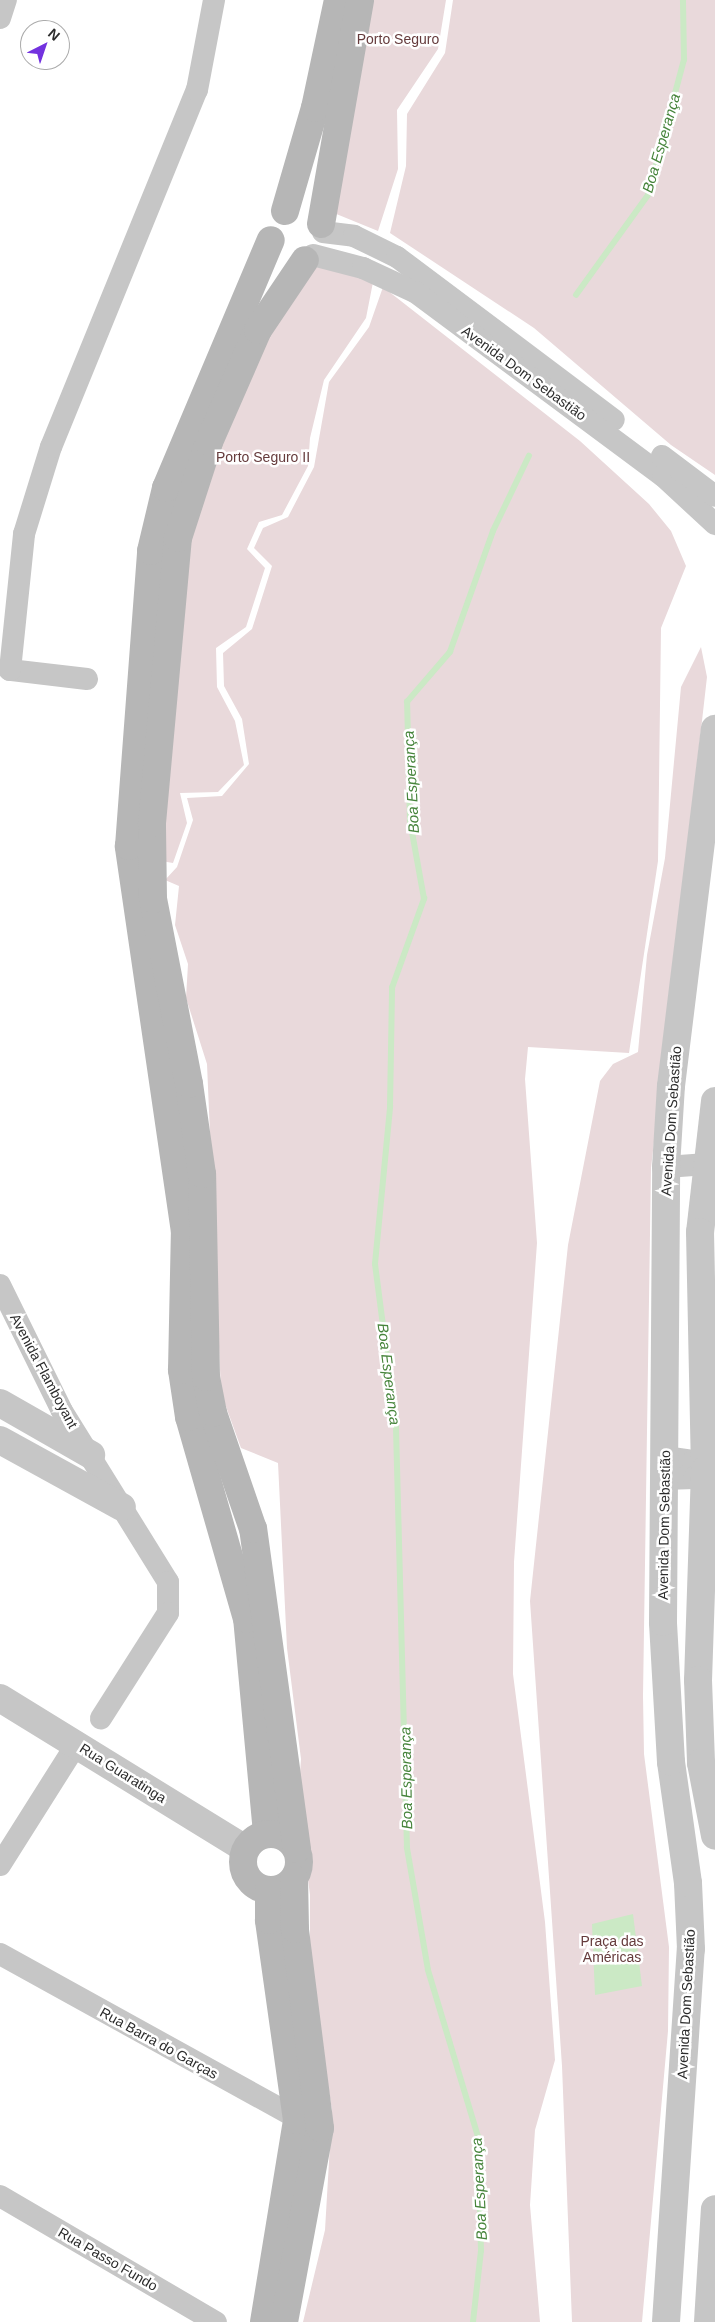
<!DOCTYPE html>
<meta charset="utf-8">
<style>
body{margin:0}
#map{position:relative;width:715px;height:2322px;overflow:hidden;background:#fff;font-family:Arial,sans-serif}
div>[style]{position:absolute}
.green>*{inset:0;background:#e9d9db}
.water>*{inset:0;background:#cbe9c5}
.stream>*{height:5.5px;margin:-2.75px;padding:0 2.75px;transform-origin:2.75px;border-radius:2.75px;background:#cbe9c5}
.minor>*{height:22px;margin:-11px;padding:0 11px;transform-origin:11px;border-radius:11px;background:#c6c6c6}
.tertiary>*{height:28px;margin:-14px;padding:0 14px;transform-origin:14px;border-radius:14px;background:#c6c6c6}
.secondary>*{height:28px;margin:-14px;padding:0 14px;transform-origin:14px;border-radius:14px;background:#b6b6b6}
.secondary>.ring{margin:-14px;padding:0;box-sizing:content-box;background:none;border:28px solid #b6b6b6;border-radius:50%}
span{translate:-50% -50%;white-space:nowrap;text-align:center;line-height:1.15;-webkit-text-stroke:5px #fff;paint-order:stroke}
.park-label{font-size:14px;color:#653b3c}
.street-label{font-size:14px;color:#2c2c2c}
.water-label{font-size:15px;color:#46843b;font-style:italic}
.north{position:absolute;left:20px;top:20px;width:50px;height:50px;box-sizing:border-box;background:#fff;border:1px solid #ababab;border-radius:50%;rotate:41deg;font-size:14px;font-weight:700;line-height:20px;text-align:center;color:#2c2c2c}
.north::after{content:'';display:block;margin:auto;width:18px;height:22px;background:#7332df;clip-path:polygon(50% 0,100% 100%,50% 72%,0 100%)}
</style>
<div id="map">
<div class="green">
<div style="clip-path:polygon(367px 0,446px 0,438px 49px,397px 110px,398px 169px,378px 231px,329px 211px)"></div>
<div style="clip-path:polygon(453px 0,715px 0,715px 475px,671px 445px,534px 328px,390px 233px,406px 166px,407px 114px,445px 53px)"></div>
<div style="clip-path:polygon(319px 264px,374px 277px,366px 318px,324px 380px,310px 438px,308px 466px,282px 515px,259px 522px,247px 549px,265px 568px,246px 627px,216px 648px,217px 687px,235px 721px,244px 765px,218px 792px,180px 793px,187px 823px,173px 863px,161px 861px,184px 540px,261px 334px)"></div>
<div style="clip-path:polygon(383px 287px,580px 441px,649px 504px,671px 531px,686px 566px,661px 628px,658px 861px,629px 1053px,528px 1047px,525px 1079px,537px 1243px,514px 1562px,513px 1674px,545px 1922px,555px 2060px,535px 2130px,530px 2205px,540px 2322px,303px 2322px,325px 2230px,332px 2110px,310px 1974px,310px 1895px,298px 1801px,301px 1759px,287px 1648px,278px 1463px,241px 1448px,221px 1393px,207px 1064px,186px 998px,188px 964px,175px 925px,179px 886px,165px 880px,177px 867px,193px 820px,187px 798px,222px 796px,249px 764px,242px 719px,224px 686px,223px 653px,252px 629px,272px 566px,254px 548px,263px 528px,288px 517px,314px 467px,329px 382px,369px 327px)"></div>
<div style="clip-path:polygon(701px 647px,707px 677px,651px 1168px,643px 1696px,644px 1754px,669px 1947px,668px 2031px,642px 2322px,572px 2322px,562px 2066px,530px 1601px,568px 1245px,600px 1081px,613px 1064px,638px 1052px,647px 955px,665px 858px,681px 687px)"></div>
</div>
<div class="water">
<div style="clip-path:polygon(633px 1914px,642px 1986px,595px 1995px,592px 1924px)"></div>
</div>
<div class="stream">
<div style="left:576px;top:295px;width:123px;rotate:-54.2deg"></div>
<div style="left:648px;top:195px;width:140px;rotate:-75.1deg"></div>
<div style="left:684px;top:60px;width:60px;rotate:-91deg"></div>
<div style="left:473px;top:2322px;width:71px;rotate:-83.6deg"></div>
<div style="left:481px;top:2251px;width:114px;rotate:-91.5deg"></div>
<div style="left:478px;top:2137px;width:174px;rotate:-106.7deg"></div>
<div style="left:428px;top:1970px;width:124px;rotate:-99.8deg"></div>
<div style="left:407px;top:1848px;width:422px;rotate:-91.5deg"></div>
<div style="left:396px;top:1426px;width:163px;rotate:-97.4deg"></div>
<div style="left:375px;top:1264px;width:158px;rotate:-84.5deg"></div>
<div style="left:390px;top:1107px;width:119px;rotate:-89deg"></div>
<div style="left:392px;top:988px;width:95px;rotate:-70.2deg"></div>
<div style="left:424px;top:899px;width:79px;rotate:-100.2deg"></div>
<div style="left:410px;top:821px;width:119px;rotate:-91.4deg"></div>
<div style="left:407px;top:702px;width:66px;rotate:-49.3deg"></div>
<div style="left:450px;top:652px;width:128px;rotate:-70.4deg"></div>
<div style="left:493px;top:531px;width:83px;rotate:-64.4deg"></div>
</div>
<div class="minor">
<div style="left:0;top:18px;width:19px;rotate:-72deg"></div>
<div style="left:323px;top:232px;width:31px;rotate:7deg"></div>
<div style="left:354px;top:236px;width:48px;rotate:26deg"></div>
<div style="left:397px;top:257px;width:271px;rotate:36.9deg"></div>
<div style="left:313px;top:255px;width:52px;rotate:14.6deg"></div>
<div style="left:363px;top:268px;width:57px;rotate:24.8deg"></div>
<div style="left:415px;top:292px;width:309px;rotate:36.6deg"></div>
<div style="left:663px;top:476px;width:71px;rotate:42.7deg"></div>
<div style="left:662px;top:456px;width:66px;rotate:37deg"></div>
<div style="left:87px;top:679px;width:78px;rotate:-173.3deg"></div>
<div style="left:10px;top:670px;width:137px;rotate:-84.1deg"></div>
<div style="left:24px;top:534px;width:91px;rotate:-72.8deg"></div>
<div style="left:51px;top:447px;width:386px;rotate:-67.8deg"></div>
<div style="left:197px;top:90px;width:92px;rotate:-79.3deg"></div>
<div style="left:666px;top:1167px;width:41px;rotate:-4.2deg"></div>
<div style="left:707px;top:1164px;width:11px;rotate:-41deg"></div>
<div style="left:0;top:1285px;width:140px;rotate:63.8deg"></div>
<div style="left:62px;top:1411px;width:201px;rotate:58.2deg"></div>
<div style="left:168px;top:1582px;width:31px;rotate:90deg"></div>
<div style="left:168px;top:1613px;width:125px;rotate:122.5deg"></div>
<div style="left:665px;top:1457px;width:28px;rotate:8deg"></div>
<div style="left:693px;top:1461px;width:15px;rotate:37deg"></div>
<div style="left:664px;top:1479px;width:30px;rotate:-2deg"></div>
<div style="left:694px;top:1478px;width:26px;rotate:-40deg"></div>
<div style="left:0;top:1865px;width:144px;rotate:-57.7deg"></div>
<div style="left:0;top:1954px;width:354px;rotate:28.9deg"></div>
<div style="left:0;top:2196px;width:250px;rotate:30.3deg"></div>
</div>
<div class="tertiary">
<div style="left:715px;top:1101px;width:132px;rotate:96.5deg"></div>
<div style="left:700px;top:1232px;width:238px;rotate:88.8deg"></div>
<div style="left:705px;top:1470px;width:210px;rotate:91.9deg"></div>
<div style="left:698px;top:1680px;width:83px;rotate:87.9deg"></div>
<div style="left:701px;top:1763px;width:74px;rotate:79.1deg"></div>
<div style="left:0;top:1403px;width:105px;rotate:29.7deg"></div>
<div style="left:0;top:1440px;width:139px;rotate:28.8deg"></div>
<div style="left:0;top:1698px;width:288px;rotate:31.6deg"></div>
<div style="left:666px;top:2322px;width:374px;rotate:-86.2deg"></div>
<div style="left:691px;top:1949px;width:66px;rotate:-92.6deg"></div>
<div style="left:688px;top:1883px;width:122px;rotate:-98deg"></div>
<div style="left:671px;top:1762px;width:140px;rotate:-93.3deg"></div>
<div style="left:663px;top:1622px;width:455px;rotate:-89.6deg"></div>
<div style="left:666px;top:1167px;width:81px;rotate:-86.5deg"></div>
<div style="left:671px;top:1086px;width:360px;rotate:-83deg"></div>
<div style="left:708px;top:2322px;width:113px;rotate:-86.5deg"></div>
</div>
<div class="secondary">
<div style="left:285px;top:211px;width:107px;rotate:-73.8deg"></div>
<div style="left:315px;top:108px;width:110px;rotate:-78deg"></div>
<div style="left:321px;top:224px;width:227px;rotate:-80.1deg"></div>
<div style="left:267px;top:1833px;width:215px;rotate:-95.3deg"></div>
<div style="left:247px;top:1619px;width:210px;rotate:-106deg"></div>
<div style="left:189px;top:1417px;width:48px;rotate:-98.5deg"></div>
<div style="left:182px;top:1370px;width:138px;rotate:-88.8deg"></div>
<div style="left:185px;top:1232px;width:390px;rotate:-98.3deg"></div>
<div style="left:129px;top:846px;width:296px;rotate:-85.7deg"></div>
<div style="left:151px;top:551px;width:65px;rotate:-76.6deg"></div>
<div style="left:166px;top:488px;width:269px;rotate:-67.1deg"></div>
<div class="ring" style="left:243px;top:1834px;width:28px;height:28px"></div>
<div style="left:297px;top:1849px;width:323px;rotate:-97.8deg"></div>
<div style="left:253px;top:1529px;width:123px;rotate:-109deg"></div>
<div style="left:213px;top:1413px;width:37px;rotate:-101deg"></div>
<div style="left:206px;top:1377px;width:203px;rotate:-91.1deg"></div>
<div style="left:202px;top:1174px;width:91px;rotate:-98.2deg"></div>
<div style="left:189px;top:1084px;width:188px;rotate:-101deg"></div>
<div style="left:153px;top:899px;width:76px;rotate:-90.8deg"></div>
<div style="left:152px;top:823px;width:286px;rotate:-84.8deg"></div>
<div style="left:178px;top:538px;width:101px;rotate:-72.1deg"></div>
<div style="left:209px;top:442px;width:122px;rotate:-66.4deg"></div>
<div style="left:258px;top:330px;width:84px;rotate:-56.1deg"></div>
<div style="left:264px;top:2322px;width:205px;rotate:-80.7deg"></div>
<div style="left:297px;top:2120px;width:202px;rotate:-98deg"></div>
<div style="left:269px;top:1920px;width:30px;rotate:-90deg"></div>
<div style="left:284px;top:2322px;width:197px;rotate:-79.5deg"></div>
<div style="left:320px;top:2128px;width:201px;rotate:-97.2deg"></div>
<div style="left:295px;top:1929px;width:50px;rotate:-91.1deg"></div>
</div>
<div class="park-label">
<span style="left:398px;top:39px">Porto Seguro</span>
<span style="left:263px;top:457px">Porto Seguro II</span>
<span style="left:612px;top:1949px">Praça das<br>Américas</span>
</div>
<div class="street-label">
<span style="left:524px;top:373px;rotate:36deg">Avenida Dom Sebastião</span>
<span style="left:671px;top:1121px;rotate:-86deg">Avenida Dom Sebastião</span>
<span style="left:44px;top:1371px;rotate:62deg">Avenida Flamboyant</span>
<span style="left:664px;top:1525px;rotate:-89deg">Avenida Dom Sebastião</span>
<span style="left:123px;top:1773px;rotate:32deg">Rua Guaratinga</span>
<span style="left:686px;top:2004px;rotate:-87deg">Avenida Dom Sebastião</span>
<span style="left:159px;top:2043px;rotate:29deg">Rua Barra do Garças</span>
<span style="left:108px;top:2259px;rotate:30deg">Rua Passo Fundo</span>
</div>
<div class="water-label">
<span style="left:661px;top:143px;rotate:-74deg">Boa Esperança</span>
<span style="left:411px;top:782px;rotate:-93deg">Boa Esperança</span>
<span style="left:389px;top:1374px;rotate:83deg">Boa Esperança</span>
<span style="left:406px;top:1778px;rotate:-91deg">Boa Esperança</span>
<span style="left:479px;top:2189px;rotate:-93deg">Boa Esperança</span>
</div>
<div class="north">N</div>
</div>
